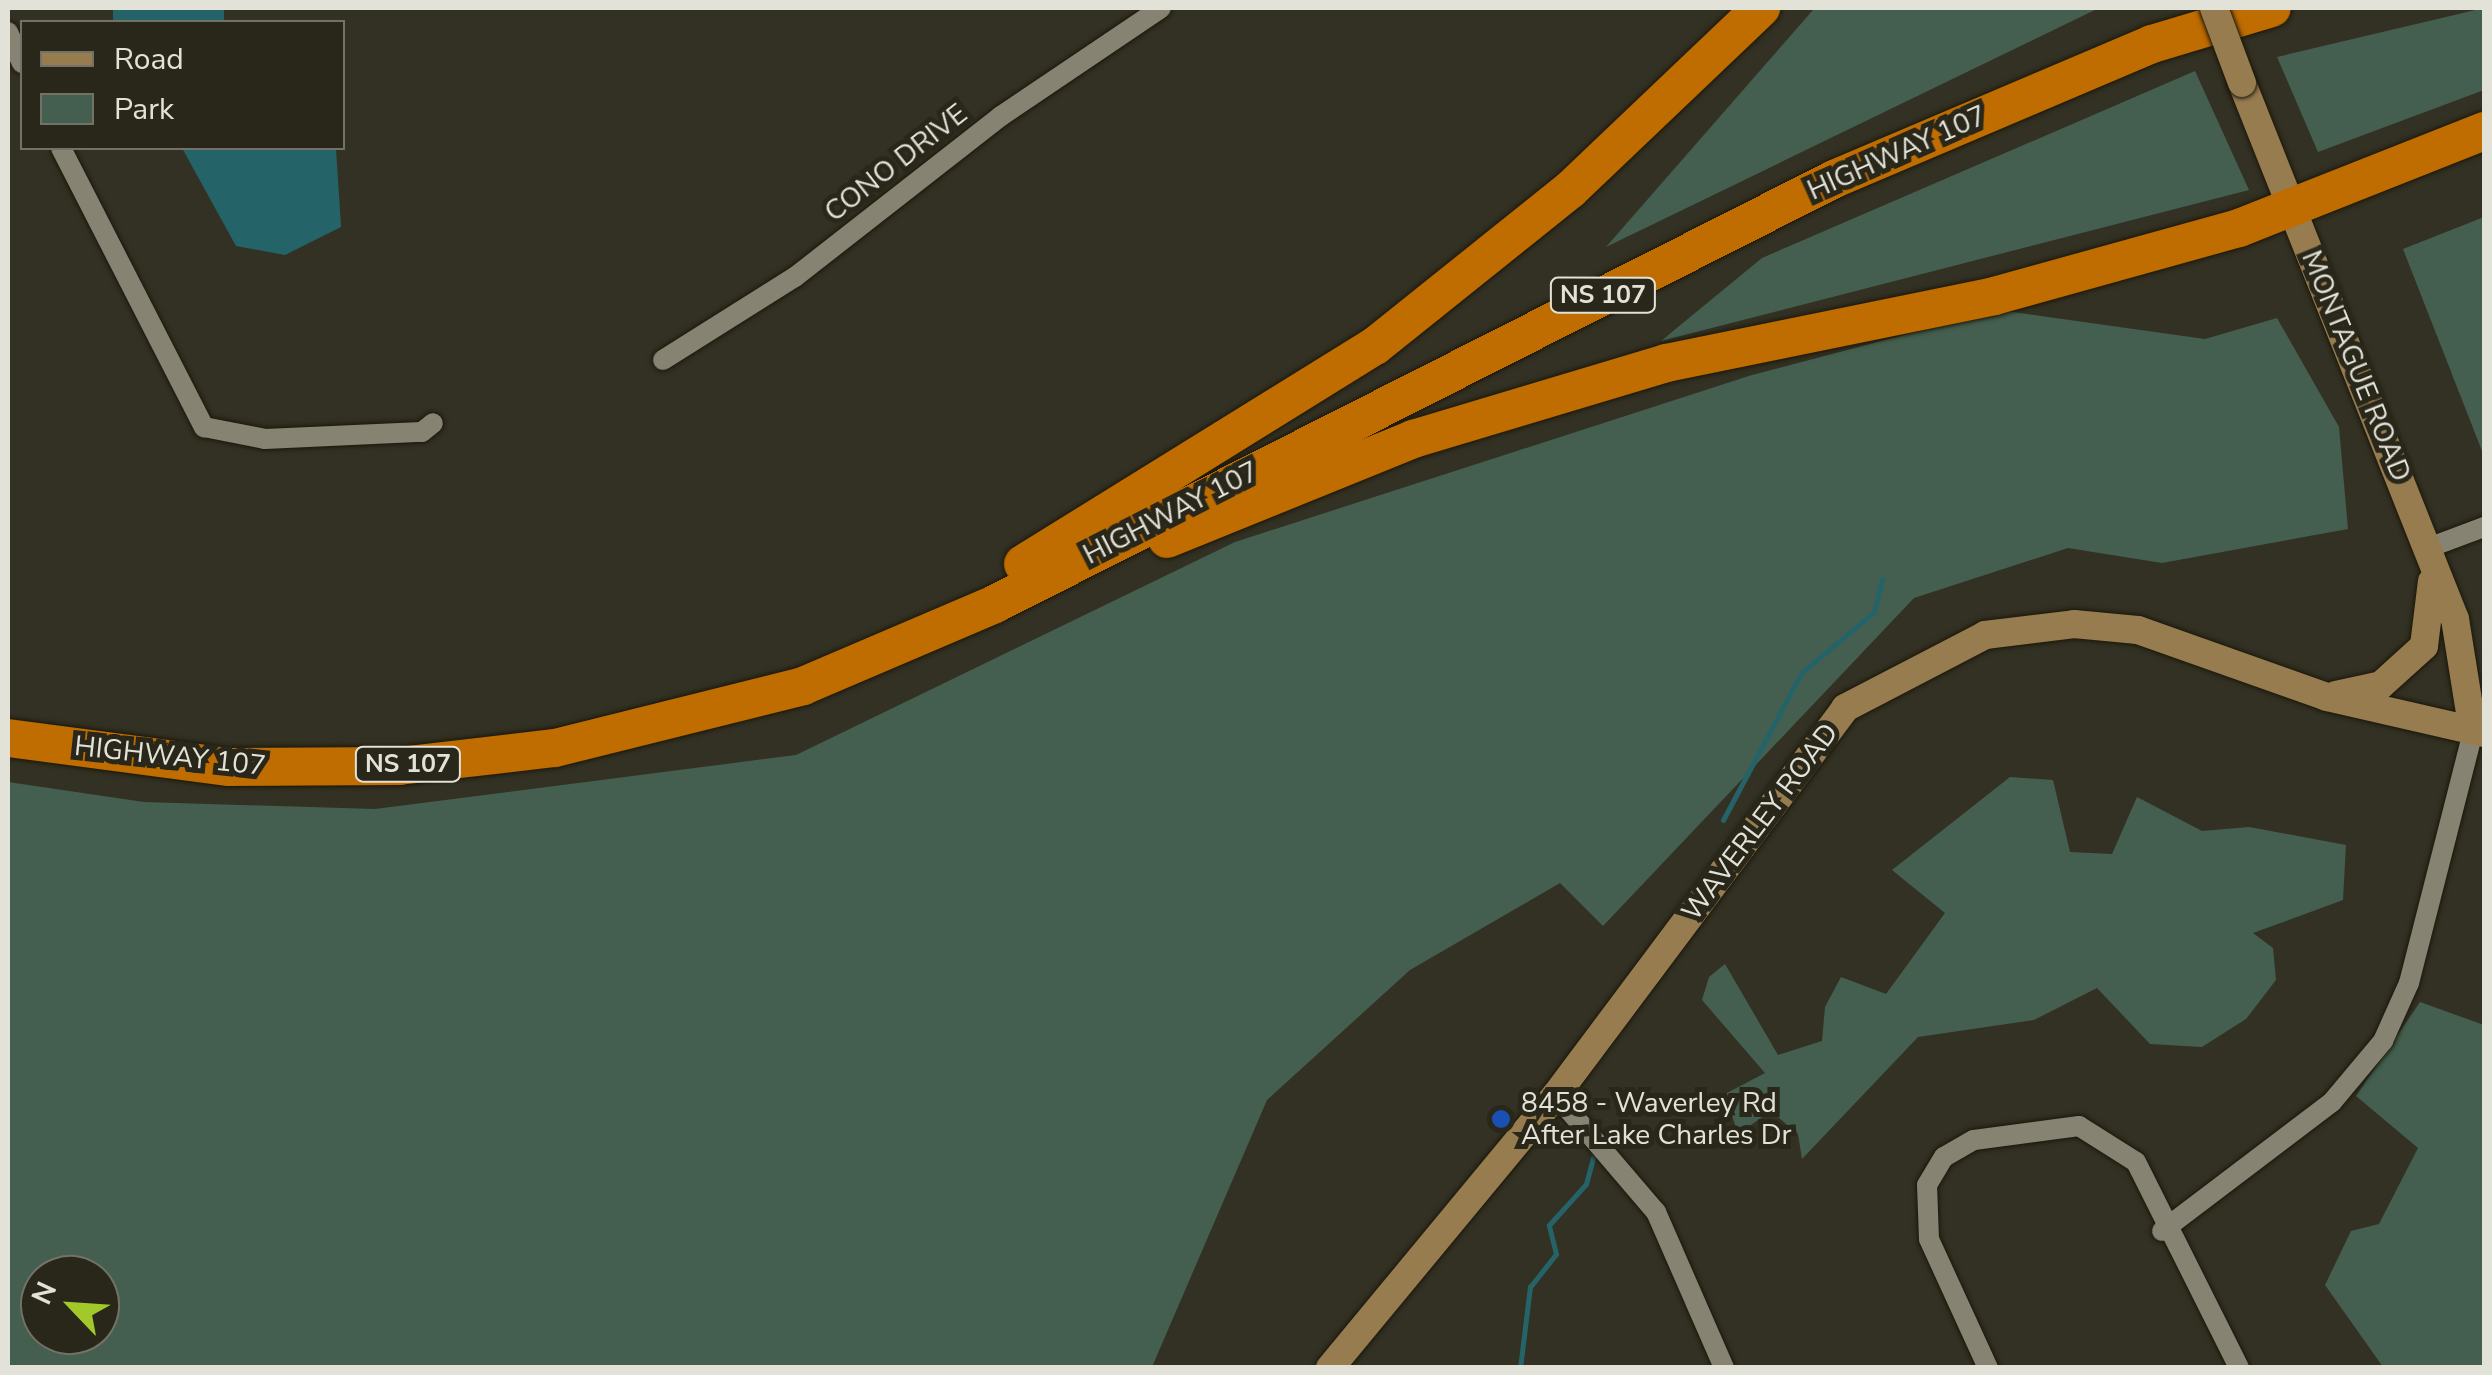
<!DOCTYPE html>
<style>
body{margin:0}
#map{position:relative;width:2492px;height:1375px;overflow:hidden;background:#333123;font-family:"Nunito Sans",sans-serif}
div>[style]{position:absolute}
.green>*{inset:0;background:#445f4f}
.water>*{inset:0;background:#246469;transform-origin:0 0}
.stream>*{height:5px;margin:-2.5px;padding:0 2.5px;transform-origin:2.5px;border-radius:2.5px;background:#246469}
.roads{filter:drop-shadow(0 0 2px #1b180b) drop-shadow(0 0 2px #1b180b)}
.street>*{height:20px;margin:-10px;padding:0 10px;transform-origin:10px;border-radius:10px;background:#868373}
.secondary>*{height:28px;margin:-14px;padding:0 14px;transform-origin:14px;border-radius:14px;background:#977c50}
.highway>*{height:38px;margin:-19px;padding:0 19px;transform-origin:19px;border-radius:19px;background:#bf6c00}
.bridges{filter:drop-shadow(0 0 2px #1b180b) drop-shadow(0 0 2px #1b180b)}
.secondary-bridge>*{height:28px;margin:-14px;padding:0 14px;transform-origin:14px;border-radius:14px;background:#977c50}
.dots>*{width:28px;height:28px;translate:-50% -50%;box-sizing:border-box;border:5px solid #292719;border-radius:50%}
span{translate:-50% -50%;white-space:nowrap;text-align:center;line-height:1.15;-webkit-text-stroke:10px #292719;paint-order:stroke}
.shield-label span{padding:2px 8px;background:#292719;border:2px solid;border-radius:8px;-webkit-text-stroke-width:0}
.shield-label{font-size:25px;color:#e3e2d9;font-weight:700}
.street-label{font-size:28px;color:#e3e2d9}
.poi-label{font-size:28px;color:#e3e2d9}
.left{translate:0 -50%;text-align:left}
.frame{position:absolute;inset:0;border:10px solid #e3e2d9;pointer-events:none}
.legend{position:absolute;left:20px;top:20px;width:325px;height:130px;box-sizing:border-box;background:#292719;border:2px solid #737266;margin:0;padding:12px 18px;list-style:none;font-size:30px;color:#e3e2d9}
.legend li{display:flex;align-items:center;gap:20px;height:50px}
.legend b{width:50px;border:2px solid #737266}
.north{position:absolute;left:20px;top:1255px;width:100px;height:100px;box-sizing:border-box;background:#292719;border:2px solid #737266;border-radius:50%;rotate:295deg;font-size:28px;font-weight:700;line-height:40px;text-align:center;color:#e3e2d9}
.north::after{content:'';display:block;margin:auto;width:35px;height:45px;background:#a1c92a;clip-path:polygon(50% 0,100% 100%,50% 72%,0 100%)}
</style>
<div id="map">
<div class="green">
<div style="clip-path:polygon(2099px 8px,1606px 247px,1813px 10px)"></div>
<div style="clip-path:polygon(2484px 8px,2484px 90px,2318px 152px,2277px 57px)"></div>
<div style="clip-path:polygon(2195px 71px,2249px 190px,1661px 341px,1762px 258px)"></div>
<div style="clip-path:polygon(2484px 217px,2484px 456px,2403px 249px)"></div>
<div style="clip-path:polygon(evenodd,1999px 310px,2205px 339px,2277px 318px,2339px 427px,2348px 529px,2162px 563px,2068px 548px,1914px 598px,1603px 926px,1560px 883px,1410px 970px,1267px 1100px,1152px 1367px,8px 1367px,8px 782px,144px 802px,375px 809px,796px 755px,1235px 542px,1752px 375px,1999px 310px,40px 1275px,100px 1275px,100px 1335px,40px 1335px,40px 1275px)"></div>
<div style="clip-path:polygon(2010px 777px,2053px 780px,2070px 852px,2112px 854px,2137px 797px,2202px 831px,2249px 827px,2346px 845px,2343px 900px,2253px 933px,2273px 948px,2276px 980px,2246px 1019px,2202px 1047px,2150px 1044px,2097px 988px,2034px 1020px,1918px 1037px,1802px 1159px,1798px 1134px,1771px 1111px,1738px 1134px,1725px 1094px,1765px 1073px,1702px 1000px,1709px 977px,1725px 964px,1778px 1055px,1822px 1041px,1825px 1007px,1841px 977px,1886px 994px,1945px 913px,1892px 870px)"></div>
<div style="clip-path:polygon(2420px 1002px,2484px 1025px,2484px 1367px,2383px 1367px,2325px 1285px,2351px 1231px,2379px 1224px,2418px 1148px,2356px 1096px)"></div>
</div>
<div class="water">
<div style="left:113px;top:8px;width:111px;height:16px"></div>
<div style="clip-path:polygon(182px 148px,336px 148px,341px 227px,285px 255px,236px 246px)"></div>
</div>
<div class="stream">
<div style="left:1723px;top:820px;width:166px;rotate:-62deg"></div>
<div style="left:1801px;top:673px;width:95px;rotate:-39.9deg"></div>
<div style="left:1874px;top:612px;width:34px;rotate:-76deg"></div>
<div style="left:1520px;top:1368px;width:82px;rotate:-83deg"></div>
<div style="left:1530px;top:1287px;width:42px;rotate:-51.8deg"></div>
<div style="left:1556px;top:1254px;width:30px;rotate:-104deg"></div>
<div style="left:1549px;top:1225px;width:55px;rotate:-47.9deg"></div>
<div style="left:1586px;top:1184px;width:28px;rotate:-75deg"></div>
</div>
<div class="roads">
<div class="street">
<div style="left:8px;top:32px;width:34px;rotate:66deg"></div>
<div style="left:61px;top:148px;width:314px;rotate:62.9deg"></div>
<div style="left:204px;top:427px;width:62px;rotate:11.1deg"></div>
<div style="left:265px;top:439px;width:157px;rotate:-2.6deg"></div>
<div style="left:422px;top:432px;width:14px;rotate:-39deg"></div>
<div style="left:663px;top:360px;width:156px;rotate:-32.2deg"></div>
<div style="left:795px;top:277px;width:261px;rotate:-38deg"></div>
<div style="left:1001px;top:116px;width:193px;rotate:-34deg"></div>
<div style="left:2428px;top:548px;width:60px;rotate:-20.6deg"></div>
<div style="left:1556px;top:1095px;width:154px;rotate:49.5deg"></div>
<div style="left:1656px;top:1212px;width:170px;rotate:66.4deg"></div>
<div style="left:2162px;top:1231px;width:213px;rotate:-37.2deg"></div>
<div style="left:2332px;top:1102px;width:80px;rotate:-50.1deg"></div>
<div style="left:2383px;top:1041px;width:64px;rotate:-65.9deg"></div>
<div style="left:2409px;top:983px;width:260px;rotate:-75.7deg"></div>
<div style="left:1988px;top:1368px;width:142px;rotate:-114.6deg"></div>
<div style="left:1929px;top:1239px;width:54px;rotate:-92.1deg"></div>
<div style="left:1927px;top:1185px;width:33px;rotate:-59deg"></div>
<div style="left:1944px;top:1157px;width:34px;rotate:-30deg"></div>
<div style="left:1974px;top:1140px;width:106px;rotate:-7.6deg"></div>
<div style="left:2079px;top:1126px;width:67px;rotate:32.3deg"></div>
<div style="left:2136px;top:1162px;width:230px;rotate:63.4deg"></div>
</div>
<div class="secondary">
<div style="left:2242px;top:83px;width:577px;rotate:68.33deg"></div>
<div style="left:2455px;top:619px;width:113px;rotate:80.9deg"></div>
<div style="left:2336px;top:695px;width:46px;rotate:-12.5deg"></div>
<div style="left:2381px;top:685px;width:58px;rotate:-42.2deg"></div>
<div style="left:2424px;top:646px;width:65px;rotate:-83deg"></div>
<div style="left:1330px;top:1368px;width:354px;rotate:-50.4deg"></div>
<div style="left:1556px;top:1095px;width:483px;rotate:-53.2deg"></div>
<div style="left:1845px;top:708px;width:158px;rotate:-27.5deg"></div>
<div style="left:1985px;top:635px;width:90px;rotate:-7deg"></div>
<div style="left:2074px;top:624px;width:64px;rotate:5.4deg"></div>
<div style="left:2138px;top:630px;width:201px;rotate:19.5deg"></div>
<div style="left:2327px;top:697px;width:161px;rotate:12.9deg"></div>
</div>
<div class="highway">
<div style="left:1167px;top:539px;width:266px;rotate:-22.1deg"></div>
<div style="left:1413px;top:439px;width:264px;rotate:-16.7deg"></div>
<div style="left:1666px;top:363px;width:335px;rotate:-11.5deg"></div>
<div style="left:1994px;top:296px;width:254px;rotate:-15.5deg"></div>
<div style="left:2239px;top:228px;width:264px;rotate:-21.6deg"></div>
<div style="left:1023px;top:564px;width:414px;rotate:-31.8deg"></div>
<div style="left:1375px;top:346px;width:250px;rotate:-38.7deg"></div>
<div style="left:1570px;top:190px;width:264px;rotate:-43.6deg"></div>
<div style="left:8px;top:738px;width:223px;rotate:7.5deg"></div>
<div style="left:229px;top:767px;width:170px;rotate:-0.3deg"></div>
<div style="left:399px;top:766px;width:157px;rotate:-6.6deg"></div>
<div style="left:555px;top:748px;width:256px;rotate:-14deg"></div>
<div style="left:803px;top:686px;width:209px;rotate:-23.1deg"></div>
<div style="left:995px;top:604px;width:941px;rotate:-26.86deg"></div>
<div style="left:1834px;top:179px;width:345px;rotate:-23deg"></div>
<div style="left:2152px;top:44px;width:125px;rotate:-16.7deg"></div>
</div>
</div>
<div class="bridges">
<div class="secondary-bridge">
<div style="left:2214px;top:8px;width:80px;rotate:69.5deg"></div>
</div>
</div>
<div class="dots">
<div style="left:1501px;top:1119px;background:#1a4fb4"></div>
</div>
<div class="shield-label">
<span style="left:1603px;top:295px">NS 107</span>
<span style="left:408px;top:764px">NS 107</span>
</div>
<div class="street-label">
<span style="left:1897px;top:153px;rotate:-24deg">HIGHWAY 107</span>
<span style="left:896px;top:163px;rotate:-38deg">CONO DRIVE</span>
<span style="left:2356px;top:366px;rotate:68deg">MONTAGUE ROAD</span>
<span style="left:1171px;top:513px;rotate:-27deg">HIGHWAY 107</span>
<span style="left:170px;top:756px;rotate:6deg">HIGHWAY 107</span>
<span style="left:1760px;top:822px;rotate:-53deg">WAVERLEY ROAD</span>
</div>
<div class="poi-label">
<span class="left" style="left:1521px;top:1119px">8458 - Waverley Rd<br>After Lake Charles Dr</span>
</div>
<div class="frame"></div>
<ul class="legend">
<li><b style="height:12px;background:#977c50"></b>Road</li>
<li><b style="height:28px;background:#445f4f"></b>Park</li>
</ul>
<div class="north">N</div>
</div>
